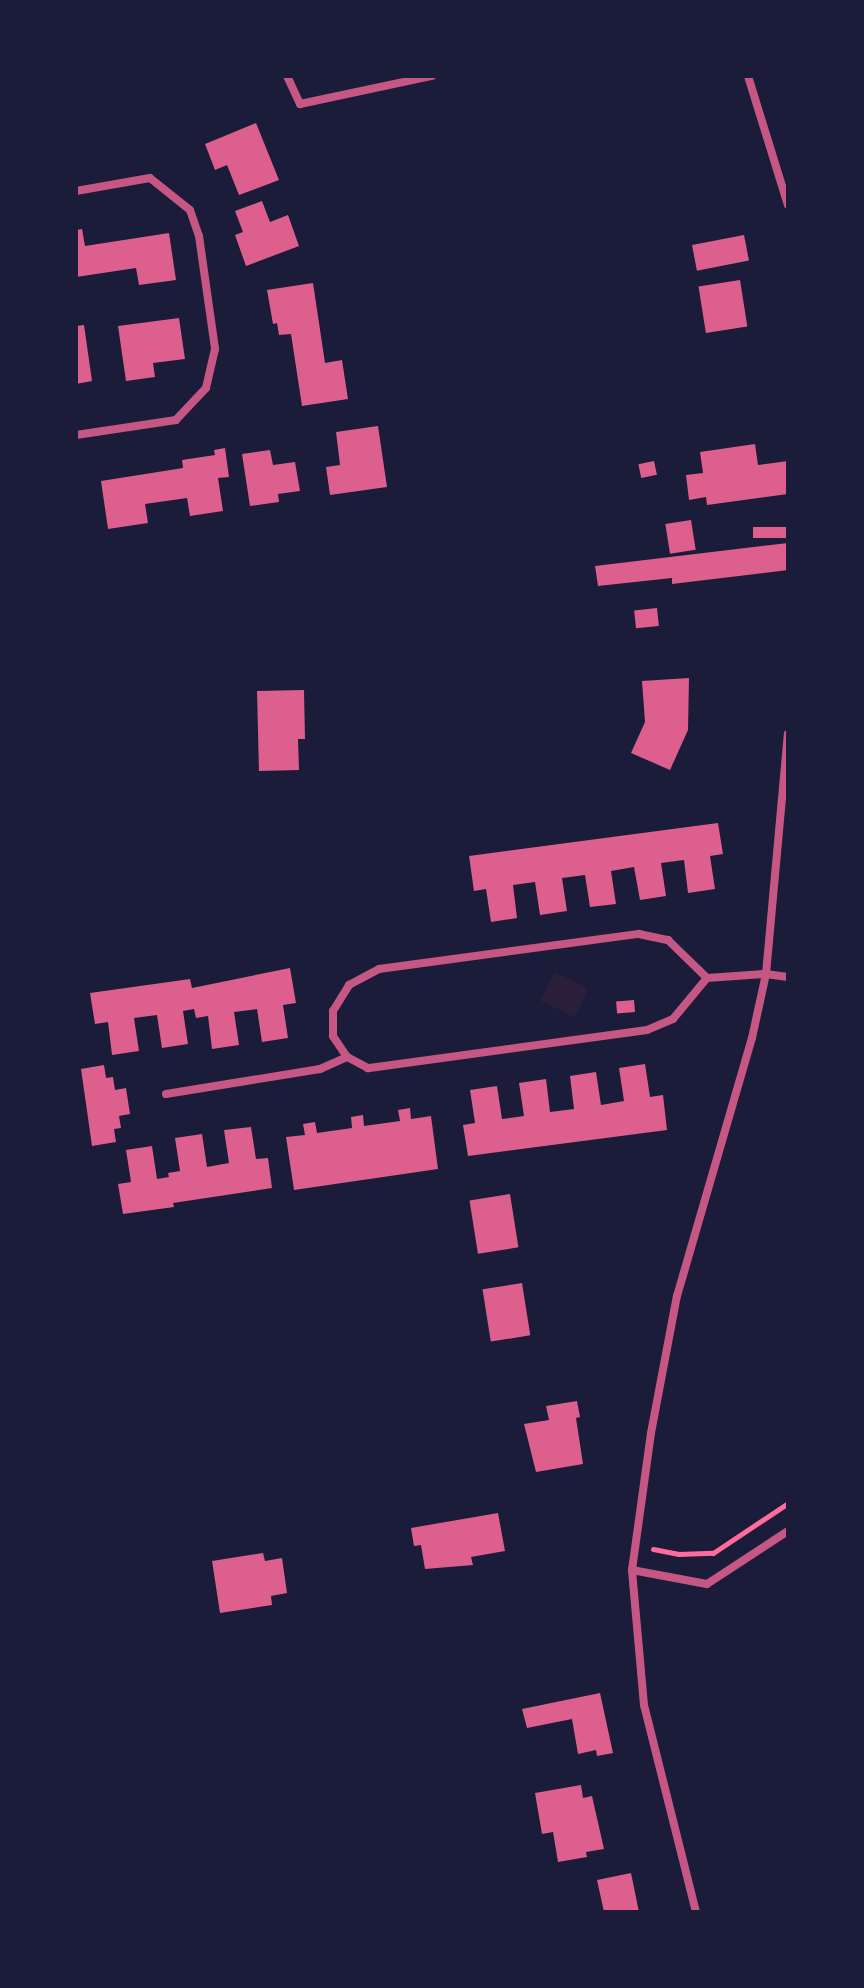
<!DOCTYPE html>
<style>
body{margin:0}
#map{position:relative;width:864px;height:1988px;overflow:hidden;background:#1b1b3a;font-family:Karla,sans-serif}
div>[style]{position:absolute}
.green>*{inset:0;background:#2a1e3b;transform-origin:0 0}
.building>*{inset:0;background:#dd5f8e;transform-origin:0 0}
.path>*{height:5px;margin:-2.5px;padding:0 2.5px;transform-origin:2.5px;border-radius:2.5px;background:#ff6b9d}
.minor>*{height:8px;margin:-4px;padding:0 4px;transform-origin:4px;border-radius:4px;background:#c65784}
span{translate:-50% -50%;white-space:nowrap;text-align:center;line-height:1.15;-webkit-text-stroke:6px #1b1b3a;paint-order:stroke}
.frame{position:absolute;inset:0;border:78px solid #1b1b3a;pointer-events:none}
</style>
<div id="map">
<div class="green">
<div style="left:554px;top:972px;width:38px;height:32px;rotate:25deg"></div>
</div>
<div class="building">
<div style="clip-path:polygon(256px 123px,279px 180px,239px 195px,227px 165px,215px 170px,205px 144px)"></div>
<div style="clip-path:polygon(262px 201px,270px 222px,288px 215px,299px 246px,246px 266px,235px 235px,243px 232px,235px 211px)"></div>
<div style="clip-path:polygon(82px 229px,85px 246px,169px 233px,176px 280px,139px 285px,136px 268px,76px 277px,76px 230px)"></div>
<div style="left:744px;top:235px;width:26px;height:53px;rotate:79deg"></div>
<div style="left:740px;top:280px;width:47px;height:42px;rotate:81deg"></div>
<div style="clip-path:polygon(313px 283px,325px 363px,342px 360px,348px 399px,302px 406px,291px 334px,279px 335px,277px 323px,273px 324px,267px 290px)"></div>
<div style="clip-path:polygon(179px 318px,185px 359px,153px 363px,155px 377px,126px 381px,118px 326px)"></div>
<div style="clip-path:polygon(84px 325px,92px 381px,76px 384px,76px 326px)"></div>
<div style="clip-path:polygon(378px 426px,387px 487px,330px 495px,326px 467px,340px 465px,336px 432px)"></div>
<div style="clip-path:polygon(755px 444px,758px 465px,788px 461px,788px 494px,707px 505px,706px 497px,689px 500px,686px 475px,703px 473px,700px 452px)"></div>
<div style="clip-path:polygon(225px 448px,229px 477px,218px 478px,223px 511px,190px 516px,187px 498px,145px 504px,148px 523px,108px 529px,101px 481px,183px 468px,182px 460px,215px 455px,214px 450px)"></div>
<div style="clip-path:polygon(270px 450px,273px 465px,295px 462px,300px 491px,278px 494px,279px 502px,250px 506px,242px 454px)"></div>
<div style="left:654px;top:461px;width:14px;height:16px;rotate:78deg"></div>
<div style="left:691px;top:520px;width:30px;height:26px;rotate:81deg"></div>
<div style="left:788px;top:527px;width:11px;height:35px;rotate:90deg"></div>
<div style="clip-path:polygon(788px 543px,788px 570px,672px 584px,672px 578px,598px 586px,595px 566px)"></div>
<div style="left:657px;top:608px;width:18px;height:23px;rotate:84deg"></div>
<div style="clip-path:polygon(689px 678px,688px 730px,670px 770px,631px 753px,645px 722px,642px 681px)"></div>
<div style="clip-path:polygon(304px 690px,305px 739px,298px 739px,299px 770px,259px 771px,257px 691px)"></div>
<div style="clip-path:polygon(718px 823px,723px 854px,710px 856px,715px 889px,688px 893px,684px 860px,661px 863px,666px 896px,640px 900px,634px 867px,611px 871px,616px 904px,590px 907px,585px 875px,562px 878px,567px 911px,540px 915px,535px 882px,513px 885px,517px 918px,491px 922px,486px 889px,474px 891px,469px 856px)"></div>
<div style="clip-path:polygon(290px 968px,296px 1003px,283px 1005px,288px 1038px,262px 1042px,257px 1009px,234px 1012px,239px 1045px,212px 1049px,208px 1016px,196px 1018px,194px 1009px,183px 1011px,188px 1044px,162px 1048px,157px 1015px,134px 1018px,139px 1051px,112px 1055px,108px 1022px,95px 1024px,90px 993px,190px 979px,192px 988px)"></div>
<div style="left:634px;top:1000px;width:12px;height:18px;rotate:85deg"></div>
<div style="clip-path:polygon(645px 1064px,650px 1097px,663px 1095px,667px 1130px,468px 1156px,463px 1125px,475px 1123px,470px 1090px,497px 1086px,502px 1119px,524px 1116px,519px 1083px,546px 1079px,550px 1112px,574px 1109px,570px 1076px,596px 1072px,601px 1105px,624px 1101px,619px 1068px)"></div>
<div style="clip-path:polygon(104px 1065px,106px 1078px,113px 1077px,115px 1090px,126px 1088px,130px 1114px,119px 1116px,121px 1128px,114px 1129px,116px 1142px,92px 1146px,81px 1069px)"></div>
<div style="clip-path:polygon(410px 1108px,411px 1119px,431px 1116px,438px 1169px,294px 1190px,286px 1137px,305px 1135px,303px 1124px,315px 1122px,317px 1133px,352px 1128px,351px 1117px,363px 1115px,364px 1126px,400px 1121px,398px 1110px)"></div>
<div style="clip-path:polygon(251px 1127px,256px 1159px,268px 1158px,272px 1188px,173px 1203px,174px 1207px,123px 1214px,118px 1184px,131px 1182px,126px 1150px,152px 1146px,157px 1179px,169px 1177px,168px 1173px,180px 1171px,175px 1138px,202px 1134px,207px 1167px,229px 1163px,224px 1130px)"></div>
<div style="left:510px;top:1194px;width:54px;height:41px;rotate:81deg"></div>
<div style="left:522px;top:1283px;width:53px;height:40px;rotate:81deg"></div>
<div style="clip-path:polygon(577px 1401px,580px 1417px,576px 1418px,583px 1464px,536px 1472px,524px 1424px,549px 1420px,546px 1406px)"></div>
<div style="clip-path:polygon(498px 1513px,505px 1551px,471px 1557px,473px 1565px,425px 1569px,421px 1545px,414px 1546px,411px 1528px)"></div>
<div style="clip-path:polygon(263px 1553px,265px 1561px,282px 1558px,287px 1593px,271px 1596px,272px 1605px,220px 1613px,212px 1561px)"></div>
<div style="clip-path:polygon(600px 1693px,613px 1753px,597px 1756px,596px 1750px,578px 1754px,572px 1719px,527px 1728px,522px 1709px)"></div>
<div style="clip-path:polygon(581px 1785px,583px 1798px,592px 1796px,604px 1849px,586px 1852px,587px 1857px,558px 1862px,553px 1832px,542px 1834px,535px 1793px)"></div>
<div style="clip-path:polygon(631px 1873px,639px 1912px,604px 1912px,597px 1880px)"></div>
</div>
<div class="path">
<div style="left:653px;top:1549px;width:25px;rotate:11deg"></div>
<div style="left:678px;top:1554px;width:35px;rotate:-2deg"></div>
<div style="left:713px;top:1553px;width:90px;rotate:-33.7deg"></div>
</div>
<div class="minor">
<div style="left:287px;top:76px;width:31px;rotate:65deg"></div>
<div style="left:300px;top:104px;width:135px;rotate:-12deg"></div>
<div style="left:748px;top:76px;width:135px;rotate:72.8deg"></div>
<div style="left:76px;top:191px;width:75px;rotate:-10deg"></div>
<div style="left:150px;top:178px;width:51px;rotate:38.7deg"></div>
<div style="left:190px;top:210px;width:28px;rotate:71deg"></div>
<div style="left:199px;top:236px;width:114px;rotate:81.9deg"></div>
<div style="left:215px;top:349px;width:40px;rotate:103deg"></div>
<div style="left:206px;top:388px;width:44px;rotate:133.2deg"></div>
<div style="left:176px;top:420px;width:101px;rotate:171.5deg"></div>
<div style="left:639px;top:934px;width:30px;rotate:12deg"></div>
<div style="left:668px;top:940px;width:54px;rotate:44.3deg"></div>
<div style="left:707px;top:978px;width:53px;rotate:129.7deg"></div>
<div style="left:673px;top:1019px;width:28px;rotate:157deg"></div>
<div style="left:647px;top:1030px;width:282px;rotate:172.2deg"></div>
<div style="left:368px;top:1068px;width:24px;rotate:-152deg"></div>
<div style="left:347px;top:1057px;width:25px;rotate:-124deg"></div>
<div style="left:333px;top:1036px;width:25px;rotate:-90deg"></div>
<div style="left:333px;top:1011px;width:31px;rotate:-58deg"></div>
<div style="left:349px;top:985px;width:34px;rotate:-28deg"></div>
<div style="left:379px;top:969px;width:262px;rotate:-7.7deg"></div>
<div style="left:707px;top:978px;width:59px;rotate:-3.9deg"></div>
<div style="left:766px;top:974px;width:22px;rotate:8deg"></div>
<div style="left:166px;top:1094px;width:156px;rotate:-9.2deg"></div>
<div style="left:320px;top:1069px;width:30px;rotate:-24deg"></div>
<div style="left:632px;top:1570px;width:76px;rotate:10.6deg"></div>
<div style="left:707px;top:1584px;width:97px;rotate:-33.2deg"></div>
<div style="left:696px;top:1912px;width:213px;rotate:-104.1deg"></div>
<div style="left:644px;top:1705px;width:136px;rotate:-95.1deg"></div>
<div style="left:632px;top:1570px;width:138px;rotate:-82.1deg"></div>
<div style="left:651px;top:1433px;width:139px;rotate:-79.3deg"></div>
<div style="left:677px;top:1296px;width:269px;rotate:-73.8deg"></div>
<div style="left:752px;top:1038px;width:66px;rotate:-77.7deg"></div>
<div style="left:766px;top:974px;width:241px;rotate:-84.8deg"></div>
</div>
<div class="frame"></div>
</div>
